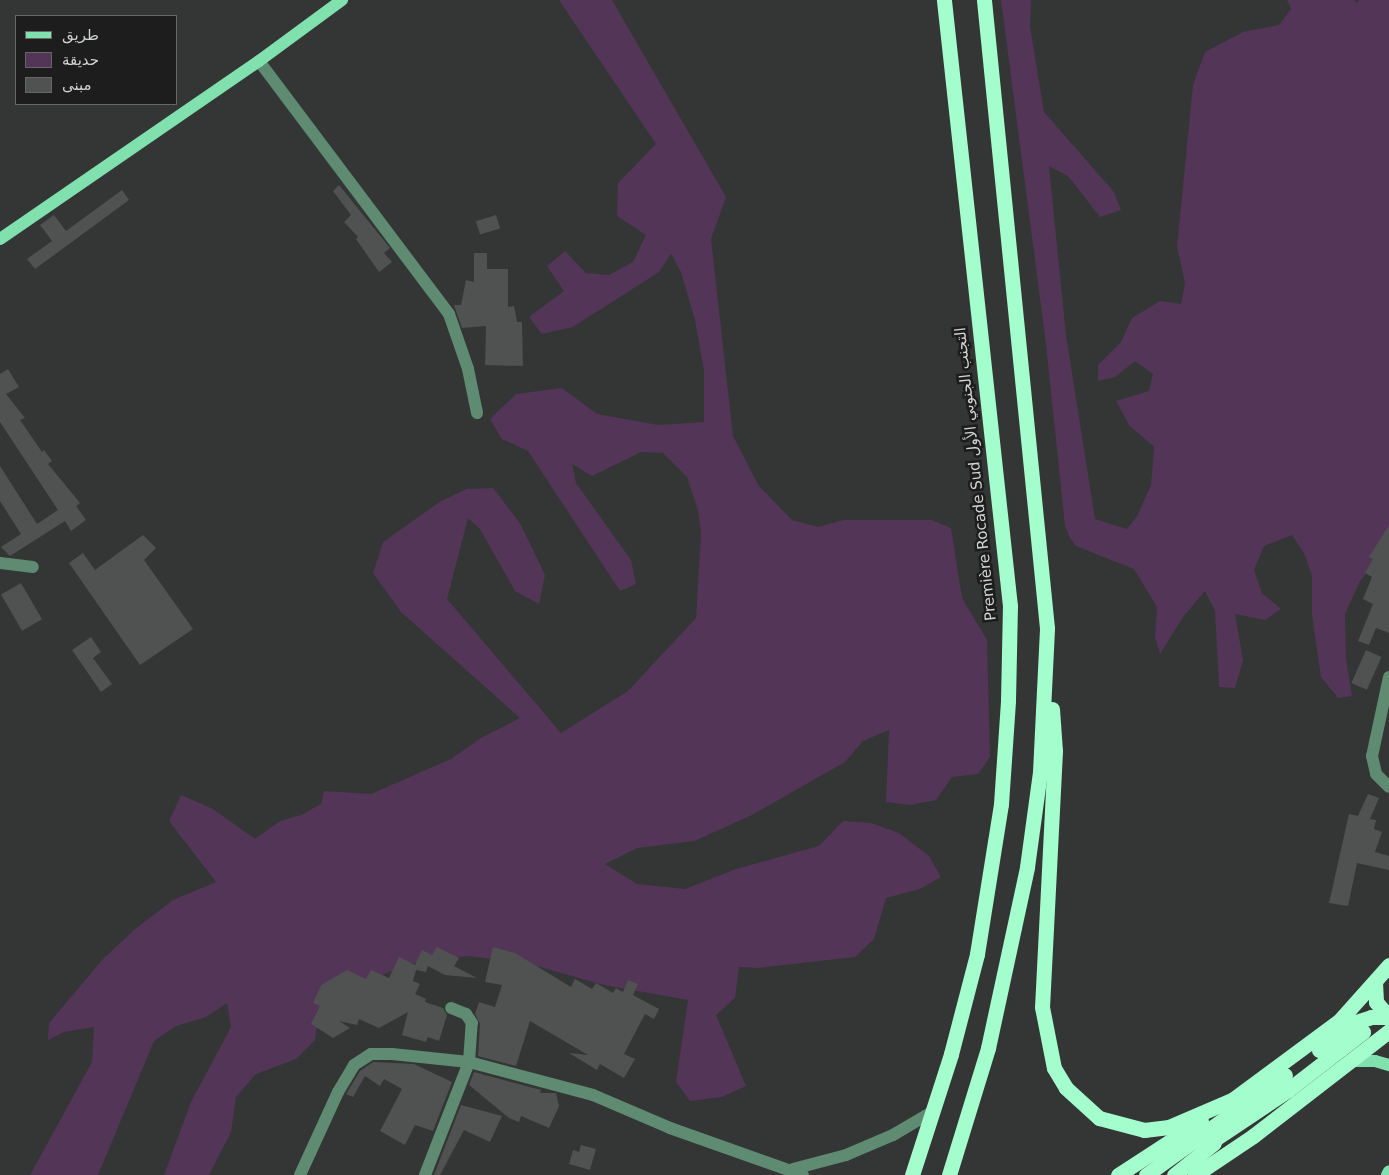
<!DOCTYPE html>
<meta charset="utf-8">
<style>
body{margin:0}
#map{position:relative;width:1389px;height:1175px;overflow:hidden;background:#333634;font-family:"DejaVu Sans",Cairo,sans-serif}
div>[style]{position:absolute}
.green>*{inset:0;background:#533557}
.building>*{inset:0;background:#4f5250;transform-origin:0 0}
.minor>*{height:12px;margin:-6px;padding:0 6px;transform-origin:6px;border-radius:6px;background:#5f8b72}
.major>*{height:12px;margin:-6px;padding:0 6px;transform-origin:6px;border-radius:6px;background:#81e1ae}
.highway>*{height:15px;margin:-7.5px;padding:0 7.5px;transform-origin:7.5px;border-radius:7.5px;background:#a3fdcc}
span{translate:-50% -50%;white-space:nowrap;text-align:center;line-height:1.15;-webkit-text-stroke:5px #1c1d1c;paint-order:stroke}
.street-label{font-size:15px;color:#d2d4d3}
.legend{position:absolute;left:15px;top:15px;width:162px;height:90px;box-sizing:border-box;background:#1c1d1c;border:1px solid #656665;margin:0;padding:6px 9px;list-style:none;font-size:15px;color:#d2d4d3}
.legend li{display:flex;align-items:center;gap:10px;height:25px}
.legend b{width:25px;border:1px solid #656665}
</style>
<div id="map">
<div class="green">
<div style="clip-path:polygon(559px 0,612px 0,726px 197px,711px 239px,733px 436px,759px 486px,792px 520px,818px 527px,843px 520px,932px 520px,951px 528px,962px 598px,987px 640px,990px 757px,978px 774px,952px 777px,936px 800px,910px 805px,886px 802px,889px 730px,863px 741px,845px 762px,750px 816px,694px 841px,637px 848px,605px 864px,637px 884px,685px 889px,736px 869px,819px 846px,843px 821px,871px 823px,899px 833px,929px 856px,941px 877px,920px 889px,886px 898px,874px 939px,855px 957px,758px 968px,739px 967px,735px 998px,716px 1015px,746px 1086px,722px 1097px,690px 1101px,676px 1082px,688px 1000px,604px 985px,522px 962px,467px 956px,418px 962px,328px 994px,319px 1013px,315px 1040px,296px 1059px,256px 1074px,236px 1097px,231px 1132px,209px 1175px,164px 1175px,191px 1102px,231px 1027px,227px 1003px,206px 1017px,176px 1026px,154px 1041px,98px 1175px,30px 1175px,92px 1062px,94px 1027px,64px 1032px,48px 1040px,49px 1023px,104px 958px,134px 930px,173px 900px,216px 882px,169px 821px,181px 795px,213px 809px,255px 839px,280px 821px,301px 815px,321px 804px,324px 791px,371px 794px,451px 759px,481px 738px,520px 718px,401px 612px,373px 573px,383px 542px,441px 501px,467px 489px,493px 488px,520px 523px,545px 575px,539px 604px,515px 591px,480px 529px,468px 518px,447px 599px,561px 733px,628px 691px,696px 618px,701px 533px,698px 510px,687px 477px,663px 453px,641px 452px,592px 476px,572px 464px,576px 483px,631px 560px,636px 584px,620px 591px,528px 451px,502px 439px,490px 419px,516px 394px,562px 388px,597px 414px,658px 425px,704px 422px,704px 371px,695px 320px,681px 272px,671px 254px,659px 272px,573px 327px,542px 334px,529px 317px,564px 291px,547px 266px,565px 251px,586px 273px,609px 275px,633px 262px,646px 235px,617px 216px,618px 183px,656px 144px)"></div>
<div style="clip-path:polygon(1001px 0,1031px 0,1030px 27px,1044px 112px,1114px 192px,1121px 210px,1100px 217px,1068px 176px,1049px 166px,1066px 335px,1095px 519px,1127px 529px,1137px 516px,1151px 485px,1154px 447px,1129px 425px,1116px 401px,1149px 391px,1153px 374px,1135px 361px,1115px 377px,1098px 381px,1098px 365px,1121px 342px,1132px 318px,1160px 301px,1181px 304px,1185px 283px,1177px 246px,1193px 85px,1205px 52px,1243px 32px,1279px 25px,1291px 9px,1287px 0,1354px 0,1357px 3px,1359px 0,1389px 0,1389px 546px,1360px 581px,1345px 614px,1346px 659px,1352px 696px,1338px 698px,1321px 677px,1312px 615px,1312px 576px,1304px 553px,1292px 535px,1264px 546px,1254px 570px,1262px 593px,1281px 609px,1265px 620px,1235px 614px,1243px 660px,1235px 688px,1219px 687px,1215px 611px,1205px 591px,1183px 617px,1160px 654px,1155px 637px,1157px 607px,1134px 569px,1076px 546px,1070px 538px,1065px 526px,1046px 344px)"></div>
</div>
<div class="building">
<div style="clip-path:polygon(339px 185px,390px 248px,384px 253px,392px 262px,379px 272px,356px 239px,358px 237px,344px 222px,351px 215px,333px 191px)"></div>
<div style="clip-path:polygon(122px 190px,129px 200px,35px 269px,27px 259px,52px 241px,40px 225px,54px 215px,66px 231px)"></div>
<div style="left:496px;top:215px;width:14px;height:21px;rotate:73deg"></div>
<div style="clip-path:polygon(474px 253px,487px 253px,487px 269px,508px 269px,508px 307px,514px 306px,517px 322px,522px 322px,523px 366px,485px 365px,486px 326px,462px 328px,454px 305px,461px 305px,466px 280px,474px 282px)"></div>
<div style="clip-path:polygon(8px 369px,19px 387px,6px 394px,25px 418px,20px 420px,42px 452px,44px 450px,52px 461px,48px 464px,80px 503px,76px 506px,86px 520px,71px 531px,65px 521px,10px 556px,1px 547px,21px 534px,0 501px,0 466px,37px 524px,58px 510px,0 422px,0 374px)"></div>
<div style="clip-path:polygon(1389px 525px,1389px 633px,1376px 628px,1369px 645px,1358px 641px,1373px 604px,1363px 599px,1372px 577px,1365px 573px,1373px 559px,1369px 557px)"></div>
<div style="clip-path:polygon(143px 535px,156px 548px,144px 560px,193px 629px,140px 665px,69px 563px,83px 553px,95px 570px)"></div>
<div style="left:21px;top:583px;width:42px;height:23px;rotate:60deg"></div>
<div style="clip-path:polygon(91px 637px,101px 652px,93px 658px,112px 684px,101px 692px,72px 650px)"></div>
<div style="left:1366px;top:650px;width:17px;height:36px;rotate:24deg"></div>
<div style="clip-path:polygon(1368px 794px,1379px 798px,1370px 819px,1376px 820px,1374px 829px,1382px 832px,1375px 852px,1389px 856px,1389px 870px,1357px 863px,1348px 906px,1329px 903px,1349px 814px,1358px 816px)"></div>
<div style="clip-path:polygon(437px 947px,459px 958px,454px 966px,477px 978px,445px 975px,428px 966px,426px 972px,416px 970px,413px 981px,420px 984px,415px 994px,426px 999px,425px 1002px,443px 1008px,447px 1015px,439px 1041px,428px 1037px,426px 1042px,402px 1035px,408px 1012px,379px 1028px,359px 1019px,357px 1025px,339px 1021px,350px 1028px,333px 1038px,311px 1024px,320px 1006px,313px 1003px,321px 985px,347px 970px,366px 979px,371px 970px,389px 978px,399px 957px,415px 965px,422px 950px,432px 955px)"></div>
<div style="clip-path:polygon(493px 947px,515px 953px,571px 987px,575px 979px,592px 989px,596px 983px,613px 993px,616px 988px,623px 992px,628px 980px,638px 984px,633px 995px,659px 1009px,654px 1019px,645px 1014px,624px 1054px,635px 1059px,624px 1078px,600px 1064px,597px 1070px,569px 1053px,588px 1055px,530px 1021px,516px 1066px,478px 1056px,480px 1024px,475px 1014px,479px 1002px,495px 1007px,502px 985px,485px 982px)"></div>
<div style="clip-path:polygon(373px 1062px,414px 1064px,452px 1082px,433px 1131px,415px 1125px,405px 1145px,380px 1131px,402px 1089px,384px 1079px,380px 1086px,365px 1076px,353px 1097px,346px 1094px,360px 1071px)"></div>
<div style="clip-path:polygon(474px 1072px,541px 1090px,540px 1093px,556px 1093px,559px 1106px,549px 1128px,521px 1116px,519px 1122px,509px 1118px,469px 1085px)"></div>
<div style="clip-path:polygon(461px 1105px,502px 1116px,490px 1142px,464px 1130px,440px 1175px,434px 1175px)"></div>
<div style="clip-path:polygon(581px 1145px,596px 1149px,590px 1170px,569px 1164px,573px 1150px,579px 1152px)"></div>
</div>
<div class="minor">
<div style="left:259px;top:61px;width:316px;rotate:53.1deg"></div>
<div style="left:449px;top:314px;width:58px;rotate:70.9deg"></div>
<div style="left:468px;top:369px;width:45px;rotate:78.4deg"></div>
<div style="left:0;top:563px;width:33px;rotate:7deg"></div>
<div style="left:1389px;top:677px;width:81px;rotate:102.1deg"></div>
<div style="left:1372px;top:756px;width:18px;rotate:77deg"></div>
<div style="left:1376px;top:774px;width:18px;rotate:45deg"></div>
<div style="left:793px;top:1169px;width:55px;rotate:-14.8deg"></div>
<div style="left:846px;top:1155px;width:51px;rotate:-23.1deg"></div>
<div style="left:893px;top:1135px;width:45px;rotate:-30.5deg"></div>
<div style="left:300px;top:1175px;width:91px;rotate:-65.4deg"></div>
<div style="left:338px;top:1092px;width:31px;rotate:-59deg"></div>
<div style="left:354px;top:1065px;width:20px;rotate:-33deg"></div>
<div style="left:371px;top:1054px;width:21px"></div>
<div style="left:392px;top:1054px;width:77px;rotate:5.9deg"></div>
<div style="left:469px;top:1062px;width:128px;rotate:14.9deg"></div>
<div style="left:593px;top:1095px;width:84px;rotate:23.2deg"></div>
<div style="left:670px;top:1128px;width:141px;rotate:19.5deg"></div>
<div style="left:425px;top:1175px;width:121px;rotate:-68.7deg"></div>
<div style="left:469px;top:1062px;width:39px;rotate:-86deg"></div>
<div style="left:472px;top:1023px;width:11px;rotate:-124deg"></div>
<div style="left:466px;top:1014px;width:16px;rotate:-158deg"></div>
</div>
<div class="major">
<div style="left:0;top:239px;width:314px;rotate:-34.5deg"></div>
<div style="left:259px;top:61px;width:103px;rotate:-36.3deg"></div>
<div style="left:1352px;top:1061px;width:23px"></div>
<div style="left:1375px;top:1061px;width:15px;rotate:16deg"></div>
<div style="left:1387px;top:1175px;width:4px;rotate:-63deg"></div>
</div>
<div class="highway">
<div style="left:1052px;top:709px;width:42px;rotate:85.9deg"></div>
<div style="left:1055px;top:751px;width:256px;rotate:92.9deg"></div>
<div style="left:1042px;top:1007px;width:62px;rotate:78.9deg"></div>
<div style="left:1054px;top:1068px;width:23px;rotate:59deg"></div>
<div style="left:1066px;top:1088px;width:45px;rotate:42.3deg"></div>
<div style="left:1099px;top:1118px;width:47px;rotate:14.9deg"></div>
<div style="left:1144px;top:1130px;width:25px;rotate:-7deg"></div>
<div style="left:1169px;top:1127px;width:73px;rotate:-23.4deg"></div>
<div style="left:1375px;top:982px;width:20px;rotate:87deg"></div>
<div style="left:1376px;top:1002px;width:20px;rotate:49deg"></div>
<div style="left:1319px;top:1050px;width:46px;rotate:-37.1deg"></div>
<div style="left:1356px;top:1022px;width:16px;rotate:-18deg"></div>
<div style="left:1371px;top:1017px;width:18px"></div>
<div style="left:1228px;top:1103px;width:138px;rotate:-36.5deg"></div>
<div style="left:1339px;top:1021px;width:75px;rotate:-48.2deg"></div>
<div style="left:1203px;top:1147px;width:102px;rotate:-33.8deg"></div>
<div style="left:1288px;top:1090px;width:95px;rotate:-37.7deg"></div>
<div style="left:912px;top:1175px;width:127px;rotate:-72.1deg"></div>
<div style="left:951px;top:1054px;width:103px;rotate:-75.4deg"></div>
<div style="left:977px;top:954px;width:152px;rotate:-80.9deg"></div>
<div style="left:1001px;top:804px;width:104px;rotate:-86.1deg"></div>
<div style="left:1008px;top:700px;width:94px;rotate:-88.8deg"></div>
<div style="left:1010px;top:606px;width:610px;rotate:-96.22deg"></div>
<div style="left:949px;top:1175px;width:133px;rotate:-72.9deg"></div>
<div style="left:988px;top:1048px;width:185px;rotate:-77.8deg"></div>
<div style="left:1027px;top:867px;width:96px;rotate:-82.2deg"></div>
<div style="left:1040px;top:772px;width:144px;rotate:-87.2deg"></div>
<div style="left:1047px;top:628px;width:631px;rotate:-95.73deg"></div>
<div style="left:1118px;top:1175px;width:99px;rotate:-33deg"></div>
<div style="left:1146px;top:1175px;width:171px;rotate:-35.7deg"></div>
<div style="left:1174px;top:1175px;width:51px;rotate:-38.7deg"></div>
<div style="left:1195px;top:1175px;width:70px;rotate:-33.9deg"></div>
<div style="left:1253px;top:1136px;width:172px;rotate:-37.7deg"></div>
</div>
<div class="street-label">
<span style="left:976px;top:474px;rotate:-96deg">Première Rocade Sud التجنب الجنوبي الأول</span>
</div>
<ul class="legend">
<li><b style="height:6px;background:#81e1ae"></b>طريق</li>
<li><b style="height:14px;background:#533557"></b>حديقة</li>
<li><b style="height:14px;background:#4f5250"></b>مبنى</li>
</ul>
</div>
